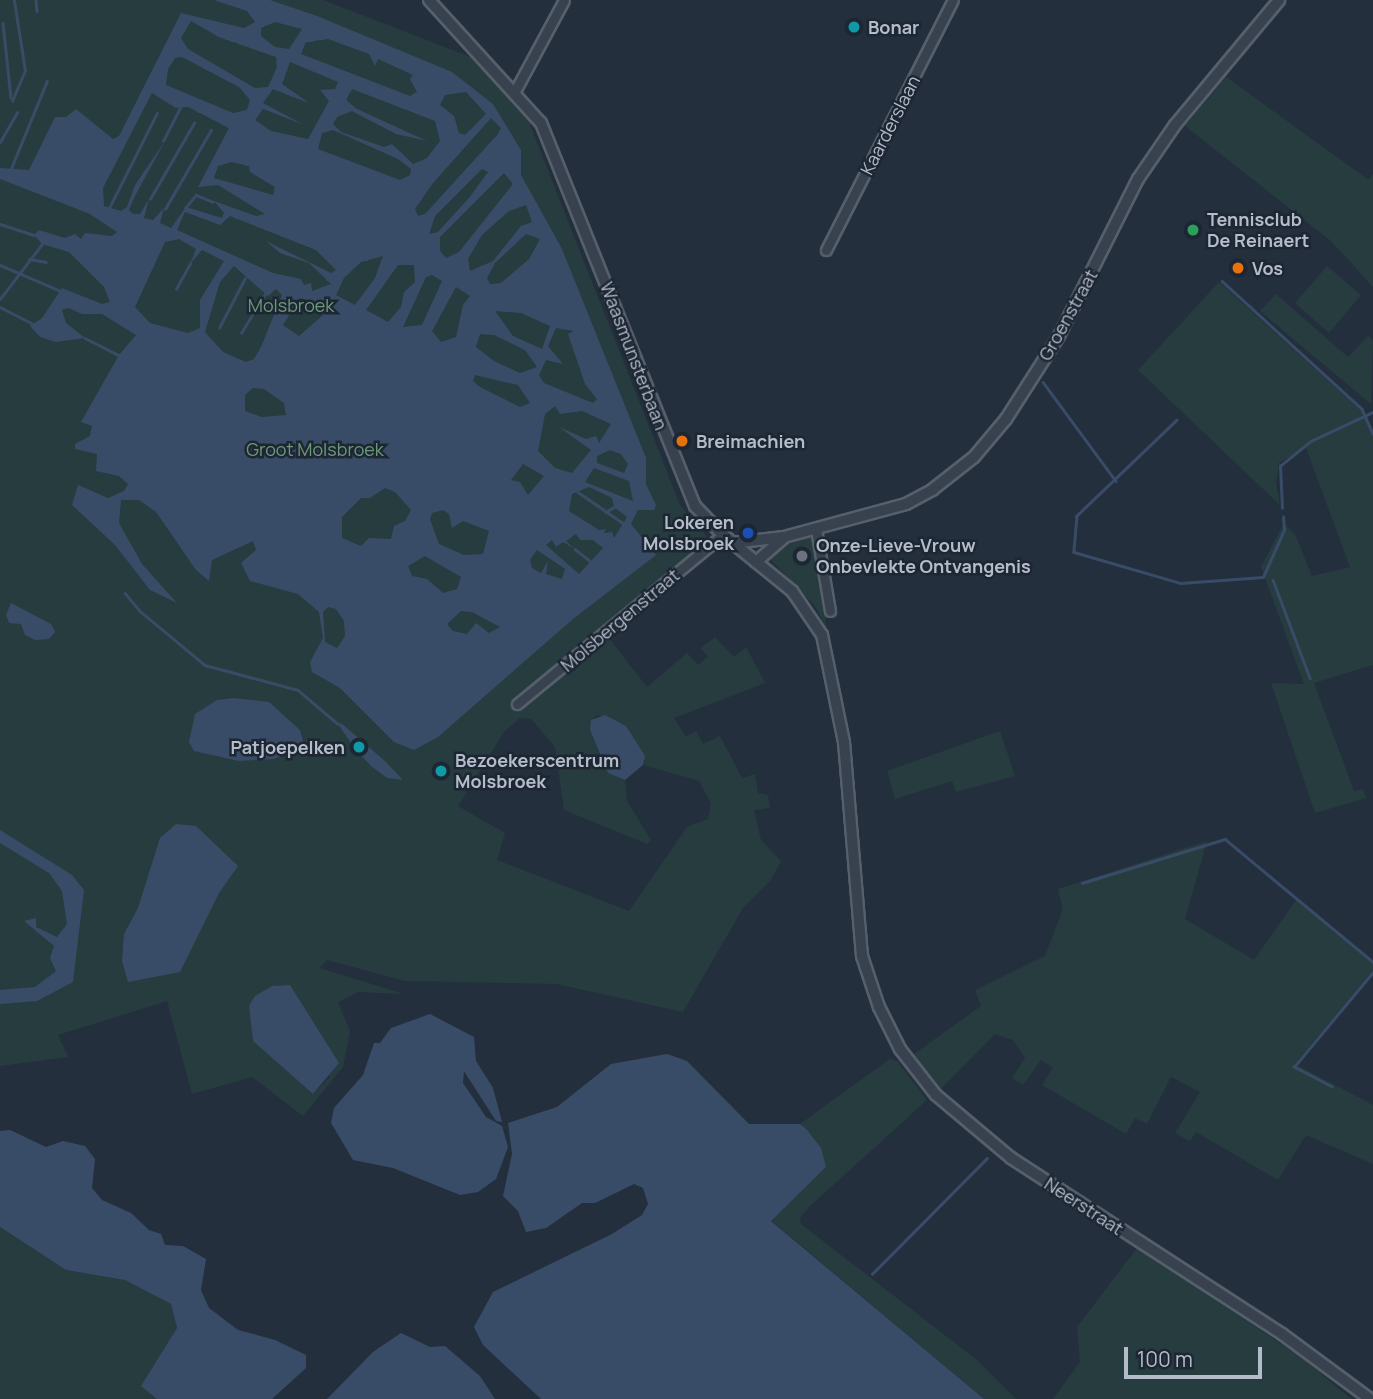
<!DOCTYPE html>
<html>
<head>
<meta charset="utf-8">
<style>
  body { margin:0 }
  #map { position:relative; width:1373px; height:1399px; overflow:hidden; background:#242f3e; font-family:Manrope,sans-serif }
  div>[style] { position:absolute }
  .green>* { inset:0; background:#263c3f }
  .water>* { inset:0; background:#394c67 }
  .stream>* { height:2.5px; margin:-1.25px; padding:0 1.25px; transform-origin:1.25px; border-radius:1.25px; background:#394c67 }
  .roads { filter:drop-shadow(2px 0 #565f6c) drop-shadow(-2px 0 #565f6c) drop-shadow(0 2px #565f6c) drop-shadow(0 -2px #565f6c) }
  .minor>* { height:9px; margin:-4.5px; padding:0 4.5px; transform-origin:4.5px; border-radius:4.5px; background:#38414e }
  .tertiary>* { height:10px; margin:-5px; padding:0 5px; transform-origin:5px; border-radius:5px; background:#38414e }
  .dots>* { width:19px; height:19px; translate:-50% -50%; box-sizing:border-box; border:4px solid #1d2633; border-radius:50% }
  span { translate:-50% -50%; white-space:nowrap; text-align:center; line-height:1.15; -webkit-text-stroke:5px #1d2633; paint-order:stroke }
  .poi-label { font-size:18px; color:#b4bcc9; font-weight:700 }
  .left { translate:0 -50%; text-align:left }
  .right { translate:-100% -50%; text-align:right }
  .street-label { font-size:18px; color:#b4bcc9 }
  .park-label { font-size:18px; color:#6b9a76 }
  .scale { position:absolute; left:1124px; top:1347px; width:138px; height:32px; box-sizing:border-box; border:4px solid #b4bcc9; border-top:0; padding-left:9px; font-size:21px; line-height:24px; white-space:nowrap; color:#b4bcc9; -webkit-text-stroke:5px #1d2633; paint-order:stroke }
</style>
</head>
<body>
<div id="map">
  <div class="green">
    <i style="clip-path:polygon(evenodd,0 0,323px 0,476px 59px,529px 122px,680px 505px,707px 537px,713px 552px,609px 638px,647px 687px,687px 653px,698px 665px,708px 657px,701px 648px,715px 637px,734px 657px,746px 647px,765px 683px,674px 718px,686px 737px,696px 731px,703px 744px,720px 736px,742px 778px,755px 774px,758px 793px,768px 795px,770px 808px,754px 810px,761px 840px,781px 861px,770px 881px,743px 908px,683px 1012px,557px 984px,405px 981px,327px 960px,320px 968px,404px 994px,358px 992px,338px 1002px,350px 1031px,343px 1067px,303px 1116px,252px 1077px,192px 1094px,167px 1001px,58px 1035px,68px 1057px,0 1066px,0 0,598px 715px,626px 726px,645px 761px,643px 765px,699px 781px,711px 803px,708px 819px,687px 827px,629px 911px,497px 860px,505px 833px,458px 806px,504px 732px,520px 718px,531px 719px,555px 747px,564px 810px,647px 844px,651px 840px,627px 801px,625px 780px,608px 773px,592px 735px,591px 720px,598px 715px,0 0,272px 986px,330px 1077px,313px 1094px,253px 1041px,249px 1006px,272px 986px)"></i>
    <i style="clip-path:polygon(1226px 77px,1369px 180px,1373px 174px,1373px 287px,1331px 241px,1185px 126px)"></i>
    <i style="clip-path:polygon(1327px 266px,1361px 295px,1329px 333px,1295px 303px)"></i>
    <i style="clip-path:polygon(1219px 282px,1366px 415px,1373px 432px,1373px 665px,1314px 683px,1354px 791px,1363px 789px,1366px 798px,1315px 813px,1271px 683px,1304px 684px,1261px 567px,1284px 523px,1296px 536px,1312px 576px,1350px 567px,1306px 448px,1279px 463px,1276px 484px,1280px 505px,1138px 370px)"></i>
    <i style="clip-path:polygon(1276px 294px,1348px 357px,1368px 336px,1373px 340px,1371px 404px,1260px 311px)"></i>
    <i style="clip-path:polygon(811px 537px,819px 565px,826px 628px,815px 606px,771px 560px,778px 547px)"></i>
    <i style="clip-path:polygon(1000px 731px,1015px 776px,956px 792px,952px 781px,895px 799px,887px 771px)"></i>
    <i style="clip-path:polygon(1207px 841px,1185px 919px,1254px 960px,1296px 900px,1373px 964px,1373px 970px,1295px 1064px,1373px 1105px,1373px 1164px,1306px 1135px,1278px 1180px,1196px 1132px,1190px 1141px,1175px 1133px,1200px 1092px,1171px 1077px,1147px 1124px,1135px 1118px,1126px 1134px,1042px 1085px,1053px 1068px,1041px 1060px,1023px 1085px,1012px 1078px,1025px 1058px,1013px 1040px,995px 1034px,941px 1089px,931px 1078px,914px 1054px,981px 1006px,975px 990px,1045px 956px,1063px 909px,1058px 889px)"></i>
    <i style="clip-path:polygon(890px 1059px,897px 1061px,927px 1100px,810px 1206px,800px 1218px,801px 1224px,977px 1360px,1016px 1399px,984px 1399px,771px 1220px,826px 1167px,800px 1124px)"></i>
    <i style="clip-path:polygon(0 1227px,66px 1270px,125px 1280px,171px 1304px,177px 1328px,142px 1385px,157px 1399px,0 1399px)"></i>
    <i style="clip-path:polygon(1137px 1248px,1305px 1360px,1351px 1399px,1053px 1399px,1080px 1362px,1077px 1327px)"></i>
  </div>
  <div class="water">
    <i style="clip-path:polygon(evenodd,214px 0,270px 0,317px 16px,452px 72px,493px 104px,521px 150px,521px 175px,562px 249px,646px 458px,646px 484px,656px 505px,654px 510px,638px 510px,631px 524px,656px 555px,573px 619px,438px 737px,414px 750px,394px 742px,340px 688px,312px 672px,310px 662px,323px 638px,319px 612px,298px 594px,250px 581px,241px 563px,256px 550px,253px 541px,212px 560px,209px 581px,196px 570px,156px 512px,139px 500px,121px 500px,119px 523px,142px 564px,177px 603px,150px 590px,115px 545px,72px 505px,78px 485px,108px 498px,124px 491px,128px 484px,119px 476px,96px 471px,97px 454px,75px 449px,75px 444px,90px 436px,92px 426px,81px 422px,119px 355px,136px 335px,102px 314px,82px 314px,69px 308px,62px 310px,66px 323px,85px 338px,56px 342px,40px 337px,30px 326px,42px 318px,62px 288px,102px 304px,110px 302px,104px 287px,69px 252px,42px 244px,34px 235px,39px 230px,65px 238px,75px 234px,81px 239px,85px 233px,112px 236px,117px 232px,90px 214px,0 179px,0 168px,29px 170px,55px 117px,66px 117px,76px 109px,113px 139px,119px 136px,181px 13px,244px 28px,255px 22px,247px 11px,214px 0,191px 21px,219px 37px,276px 57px,277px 67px,268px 87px,255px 88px,188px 49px,181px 38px,191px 21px,214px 0,275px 22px,302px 29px,289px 49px,275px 47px,261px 36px,261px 28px,275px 22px,214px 0,328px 39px,369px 54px,375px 66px,378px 59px,413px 75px,410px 79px,417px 92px,410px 96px,301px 54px,306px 42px,328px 39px,214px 0,182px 57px,239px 87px,250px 100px,247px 110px,233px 113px,166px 85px,168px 69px,175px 58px,182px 57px,214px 0,290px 62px,338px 82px,335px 89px,320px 90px,329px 101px,308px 139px,271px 131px,255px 120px,263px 109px,302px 124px,263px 103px,273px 89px,309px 103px,282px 84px,290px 62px,214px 0,352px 89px,435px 121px,440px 141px,427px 158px,413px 164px,392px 144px,384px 147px,341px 132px,333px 124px,337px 117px,352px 111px,396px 134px,427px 141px,357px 109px,346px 100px,352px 89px,214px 0,466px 92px,486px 114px,465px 135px,459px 133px,454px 116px,440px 105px,445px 95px,466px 92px,214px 0,152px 93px,176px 108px,188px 107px,229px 128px,198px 187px,218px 185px,265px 214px,256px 216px,214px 201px,224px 213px,222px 218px,186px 207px,171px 228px,160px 223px,164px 208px,153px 220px,144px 218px,149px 199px,140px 214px,133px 214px,129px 210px,135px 196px,165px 141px,135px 185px,127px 207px,121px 211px,104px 206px,103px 188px,152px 93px,214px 0,491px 118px,501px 128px,498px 134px,425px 214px,418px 216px,415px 209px,433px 183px,491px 118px,214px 0,333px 130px,398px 159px,411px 169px,410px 175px,400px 180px,318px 149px,322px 133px,333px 130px,214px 0,231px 162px,249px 166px,250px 172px,275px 187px,273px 195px,214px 178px,218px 166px,231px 162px,214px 0,482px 169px,488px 172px,469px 198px,438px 232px,429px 234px,435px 216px,482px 169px,214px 0,504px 173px,513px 184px,459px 252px,446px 258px,440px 251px,440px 237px,504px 173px,214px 0,526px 205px,532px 222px,521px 226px,493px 261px,470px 271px,468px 259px,482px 235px,509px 211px,526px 205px,214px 0,185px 212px,220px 225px,230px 216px,316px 250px,336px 270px,331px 273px,266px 241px,280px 253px,309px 263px,331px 284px,312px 291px,311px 283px,304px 285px,301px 279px,273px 273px,177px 230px,185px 212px,214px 0,526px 234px,540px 239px,529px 259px,501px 283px,490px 284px,487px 278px,495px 263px,526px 234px,214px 0,179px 239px,196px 249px,190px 264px,202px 250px,224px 261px,200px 300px,200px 328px,188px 333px,150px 323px,135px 307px,165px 242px,179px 239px,214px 0,383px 256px,375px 278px,355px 305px,336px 295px,344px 278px,361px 262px,383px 256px,214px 0,398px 265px,414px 265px,415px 282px,404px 292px,401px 307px,388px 322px,366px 310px,398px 265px,214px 0,234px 266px,268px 296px,276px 289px,282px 295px,261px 347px,254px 359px,246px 362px,223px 352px,205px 332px,220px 282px,234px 266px,214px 0,432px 275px,442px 281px,422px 325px,403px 327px,426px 277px,432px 275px,214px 0,456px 287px,470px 296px,463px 305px,456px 337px,441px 342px,432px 331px,456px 287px,214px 0,300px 298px,319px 304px,323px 315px,299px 336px,283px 325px,300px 298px,214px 0,495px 311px,521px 313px,550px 326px,542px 349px,513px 336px,495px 311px,214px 0,556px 328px,574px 331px,568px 334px,585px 384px,597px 399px,593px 403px,544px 383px,539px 375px,546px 360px,563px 364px,548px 346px,556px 328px,214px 0,480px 334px,494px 335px,525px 350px,537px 367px,520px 373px,494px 361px,476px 347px,480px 334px,214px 0,475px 375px,518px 385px,530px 403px,520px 407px,480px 387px,473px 381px,475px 375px,214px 0,253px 388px,264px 389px,284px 403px,286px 415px,262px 417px,245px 411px,245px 395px,253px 388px,214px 0,555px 406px,560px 414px,582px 411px,611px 424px,599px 443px,596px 436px,586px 439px,559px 427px,591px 450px,572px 473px,555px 468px,538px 451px,545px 414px,555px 406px,214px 0,610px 450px,621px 454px,628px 464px,624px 473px,597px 463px,597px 456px,610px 450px,214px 0,523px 464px,544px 476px,528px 495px,520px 482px,511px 480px,523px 464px,214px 0,594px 468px,629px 481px,633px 501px,585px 482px,594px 468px,214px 0,589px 487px,612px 498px,614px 507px,627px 517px,614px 538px,612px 532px,604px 533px,606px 529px,599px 530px,569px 511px,572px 494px,589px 487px,214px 0,385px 488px,395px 492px,411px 510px,405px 521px,394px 526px,391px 539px,369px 538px,361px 546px,342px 538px,342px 517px,361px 498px,370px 498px,385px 488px,214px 0,443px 510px,449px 514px,452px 528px,463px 521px,489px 531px,483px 554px,464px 555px,439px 544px,430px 519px,432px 513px,443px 510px,214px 0,576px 534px,580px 540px,593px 540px,603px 548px,579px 574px,546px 545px,552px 540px,556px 547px,563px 542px,575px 549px,566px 541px,576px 534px,214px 0,537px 550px,565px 569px,562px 579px,546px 574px,548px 561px,541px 573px,532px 568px,530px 560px,537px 550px,214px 0,425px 556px,461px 577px,457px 589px,443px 593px,427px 579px,412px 576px,408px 566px,425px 556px,214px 0,328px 607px,336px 609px,344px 621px,345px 636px,337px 648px,325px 642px,323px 612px,328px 607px,214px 0,461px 611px,472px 612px,500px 627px,489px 633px,476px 623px,467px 634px,453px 631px,447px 624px,461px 611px)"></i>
    <i style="clip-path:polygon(11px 603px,51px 624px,55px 632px,49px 639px,35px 640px,25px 635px,21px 624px,9px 623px,6px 615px)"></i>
    <i style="clip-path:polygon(234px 698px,269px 702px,300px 730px,304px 745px,274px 759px,239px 761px,194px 751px,189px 742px,195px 714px,217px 700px)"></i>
    <i style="clip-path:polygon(605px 715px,626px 726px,645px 756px,643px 765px,625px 780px,608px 773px,590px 730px,591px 720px)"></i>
    <i style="clip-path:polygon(341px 723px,386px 762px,403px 780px,387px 778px,371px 766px,355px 749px,338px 724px)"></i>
    <i style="clip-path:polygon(176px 824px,196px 826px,238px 866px,219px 893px,180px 972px,128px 982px,122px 961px,124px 934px,138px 908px,160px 838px)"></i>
    <i style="clip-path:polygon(0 830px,72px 875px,84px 890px,73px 982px,37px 1001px,0 1004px,0 990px,35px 987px,56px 971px,50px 958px,54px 946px,24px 921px,36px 918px,36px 927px,57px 937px,67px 924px,62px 891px,49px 873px,0 843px)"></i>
    <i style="clip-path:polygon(290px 985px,339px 1063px,313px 1094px,253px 1041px,249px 1006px,255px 996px,272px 986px)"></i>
    <i style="clip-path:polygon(430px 1014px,474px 1037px,476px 1061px,493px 1088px,502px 1122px,496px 1121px,464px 1071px,463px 1083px,486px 1117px,502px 1126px,508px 1147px,496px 1179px,478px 1192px,460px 1195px,393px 1168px,353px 1160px,331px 1123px,334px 1108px,363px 1075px,374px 1043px,380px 1043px,391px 1028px)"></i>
    <i style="clip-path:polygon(667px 1054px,687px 1061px,749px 1124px,800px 1124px,807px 1130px,821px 1148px,826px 1167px,771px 1221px,984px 1399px,541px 1399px,483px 1345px,474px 1327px,493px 1292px,612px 1234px,642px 1215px,648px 1204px,643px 1188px,634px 1184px,595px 1203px,582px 1203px,546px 1228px,526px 1232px,518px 1211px,503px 1196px,512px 1154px,508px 1123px,557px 1107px,611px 1064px)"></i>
    <i style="clip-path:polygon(10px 1130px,46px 1147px,63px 1141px,85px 1146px,95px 1159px,92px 1188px,102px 1200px,131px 1213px,149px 1230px,161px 1234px,165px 1245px,183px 1246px,206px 1259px,201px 1290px,209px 1308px,238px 1330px,275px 1340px,306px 1355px,306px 1368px,272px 1399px,157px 1399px,141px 1386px,177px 1328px,171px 1304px,125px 1280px,66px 1270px,0 1227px,0 1131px)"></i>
    <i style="clip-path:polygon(401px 1333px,430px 1347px,445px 1346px,480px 1376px,495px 1399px,327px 1399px,373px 1352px)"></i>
  </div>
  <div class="stream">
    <i style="left:36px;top:0;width:11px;rotate:85deg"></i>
    <i style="left:3px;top:23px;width:75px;rotate:83.9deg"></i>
    <i style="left:12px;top:101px;width:33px;rotate:-67deg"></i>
    <i style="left:25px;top:71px;width:71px;rotate:-98.9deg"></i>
    <i style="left:163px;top:141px;width:37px;rotate:-63deg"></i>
    <i style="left:0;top:142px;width:34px;rotate:-60deg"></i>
    <i style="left:10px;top:171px;width:97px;rotate:-67.7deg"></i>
    <i style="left:150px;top:199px;width:88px;rotate:-59.9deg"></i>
    <i style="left:109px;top:208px;width:106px;rotate:-63.2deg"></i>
    <i style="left:185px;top:208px;width:17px;rotate:-50deg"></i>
    <i style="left:196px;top:195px;width:18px;rotate:22deg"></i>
    <i style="left:165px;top:209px;width:91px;rotate:-59.8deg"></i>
    <i style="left:0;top:224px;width:36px;rotate:18deg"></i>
    <i style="left:297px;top:233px;width:8px;rotate:-45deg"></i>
    <i style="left:29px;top:259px;width:17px;rotate:10deg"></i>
    <i style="left:0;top:265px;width:66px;rotate:23.1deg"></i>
    <i style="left:1222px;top:281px;width:190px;rotate:42.4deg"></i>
    <i style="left:1362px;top:409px;width:27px;rotate:66deg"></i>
    <i style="left:176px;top:289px;width:29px;rotate:-61deg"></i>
    <i style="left:0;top:299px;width:69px;rotate:-52.6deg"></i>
    <i style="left:0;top:307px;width:37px;rotate:27deg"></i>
    <i style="left:219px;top:328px;width:56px;rotate:-62.5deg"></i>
    <i style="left:241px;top:333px;width:46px;rotate:-58.4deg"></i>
    <i style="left:85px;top:338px;width:38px;rotate:27deg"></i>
    <i style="left:1043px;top:382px;width:123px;rotate:53.6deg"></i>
    <i style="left:1177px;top:420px;width:139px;rotate:136.2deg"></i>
    <i style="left:1077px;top:516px;width:36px;rotate:95deg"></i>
    <i style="left:1074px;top:552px;width:111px;rotate:16.2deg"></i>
    <i style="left:1181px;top:583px;width:82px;rotate:-4.2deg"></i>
    <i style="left:1263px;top:577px;width:51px;rotate:-65.9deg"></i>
    <i style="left:1284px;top:530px;width:13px;rotate:-94deg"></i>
    <i style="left:578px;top:492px;width:55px;rotate:34.6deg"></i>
    <i style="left:1282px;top:508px;width:42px;rotate:-92.7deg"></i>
    <i style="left:1280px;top:466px;width:40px;rotate:-39deg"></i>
    <i style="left:1311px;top:441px;width:68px;rotate:-25.1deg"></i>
    <i style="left:605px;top:512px;width:10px;rotate:-29deg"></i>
    <i style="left:575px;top:549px;width:18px;rotate:38deg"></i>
    <i style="left:1273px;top:580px;width:105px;rotate:69.3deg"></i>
    <i style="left:125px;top:593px;width:23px;rotate:50deg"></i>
    <i style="left:140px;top:611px;width:85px;rotate:39.7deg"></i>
    <i style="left:205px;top:665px;width:96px;rotate:15deg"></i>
    <i style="left:298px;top:690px;width:52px;rotate:40.4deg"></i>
    <i style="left:1082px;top:883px;width:150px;rotate:-17.1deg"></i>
    <i style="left:1225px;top:839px;width:192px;rotate:39.7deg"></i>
    <i style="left:1332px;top:1087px;width:43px;rotate:-152.2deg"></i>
    <i style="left:1294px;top:1067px;width:124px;rotate:-50.3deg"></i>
    <i style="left:872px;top:1274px;width:163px;rotate:-45.2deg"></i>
  </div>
  <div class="roads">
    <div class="minor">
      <i style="left:515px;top:91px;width:103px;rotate:-61.7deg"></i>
      <i style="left:826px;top:250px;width:280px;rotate:-63.1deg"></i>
      <i style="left:816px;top:529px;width:83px;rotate:80.3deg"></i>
      <i style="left:517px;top:704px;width:266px;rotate:-39.4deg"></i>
    </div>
    <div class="tertiary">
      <i style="left:429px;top:0;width:166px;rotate:47.7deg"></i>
      <i style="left:541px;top:123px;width:413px;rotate:68.1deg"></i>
      <i style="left:695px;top:506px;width:40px;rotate:46deg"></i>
      <i style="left:723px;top:535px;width:89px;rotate:39.1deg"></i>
      <i style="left:792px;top:591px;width:53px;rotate:55.7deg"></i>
      <i style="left:822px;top:635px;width:109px;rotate:78.4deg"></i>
      <i style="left:844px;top:742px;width:215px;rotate:85.2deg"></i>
      <i style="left:862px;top:956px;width:54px;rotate:71.6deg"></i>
      <i style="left:879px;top:1007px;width:47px;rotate:63.4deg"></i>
      <i style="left:900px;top:1049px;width:58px;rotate:52deg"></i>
      <i style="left:936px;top:1095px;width:98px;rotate:40deg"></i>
      <i style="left:1011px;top:1158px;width:323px;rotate:33deg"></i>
      <i style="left:1282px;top:1334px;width:109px;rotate:36.5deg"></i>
      <i style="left:732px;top:543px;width:52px;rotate:-6.6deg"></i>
      <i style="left:784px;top:537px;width:126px;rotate:-15.1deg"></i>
      <i style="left:906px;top:504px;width:30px;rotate:-28deg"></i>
      <i style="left:932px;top:490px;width:53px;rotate:-38.2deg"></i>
      <i style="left:974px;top:457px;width:50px;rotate:-49.9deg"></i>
      <i style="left:1006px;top:419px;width:98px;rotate:-57.4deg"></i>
      <i style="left:1059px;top:336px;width:176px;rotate:-63.3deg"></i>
      <i style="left:1138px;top:179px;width:65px;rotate:-55.6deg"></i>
      <i style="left:1175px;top:125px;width:163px;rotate:-50.2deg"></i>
      <i style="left:756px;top:562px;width:35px;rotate:-41deg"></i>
    </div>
  </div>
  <div class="dots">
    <i style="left:854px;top:27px;background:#0f9aa8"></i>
    <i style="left:1193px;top:230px;background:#2e9e5b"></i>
    <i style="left:1238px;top:268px;background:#e8710a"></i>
    <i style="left:682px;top:441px;background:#e8710a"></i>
    <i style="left:748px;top:533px;background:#1a4fb4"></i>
    <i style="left:802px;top:556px;background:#6b7280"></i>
    <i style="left:359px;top:747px;background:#0f9aa8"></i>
    <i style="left:441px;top:771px;background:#0f9aa8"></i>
  </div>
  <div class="poi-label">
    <span class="left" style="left:868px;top:27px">Bonar</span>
    <span class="left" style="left:1207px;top:230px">Tennisclub<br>De Reinaert</span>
    <span class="left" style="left:1252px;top:268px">Vos</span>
    <span class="left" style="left:696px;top:441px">Breimachien</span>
    <span class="right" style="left:734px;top:533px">Lokeren<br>Molsbroek</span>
    <span class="left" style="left:816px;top:556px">Onze-Lieve-Vrouw<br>Onbevlekte Ontvangenis</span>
    <span class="right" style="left:345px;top:747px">Patjoepelken</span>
    <span class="left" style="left:455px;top:771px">Bezoekerscentrum<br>Molsbroek</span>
  </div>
  <div class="street-label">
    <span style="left:890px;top:125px;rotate:-63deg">Kaarderslaan</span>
    <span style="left:1068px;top:315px;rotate:-61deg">Groenstraat</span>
    <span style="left:634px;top:356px;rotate:69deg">Waasmunsterbaan</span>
    <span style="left:620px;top:620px;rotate:-40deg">Molsbergenstraat</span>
    <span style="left:1084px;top:1206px;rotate:33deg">Neerstraat</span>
  </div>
  <div class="park-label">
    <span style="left:291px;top:305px">Molsbroek</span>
    <span style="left:315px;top:449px">Groot Molsbroek</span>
  </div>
  <div class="scale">100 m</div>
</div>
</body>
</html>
